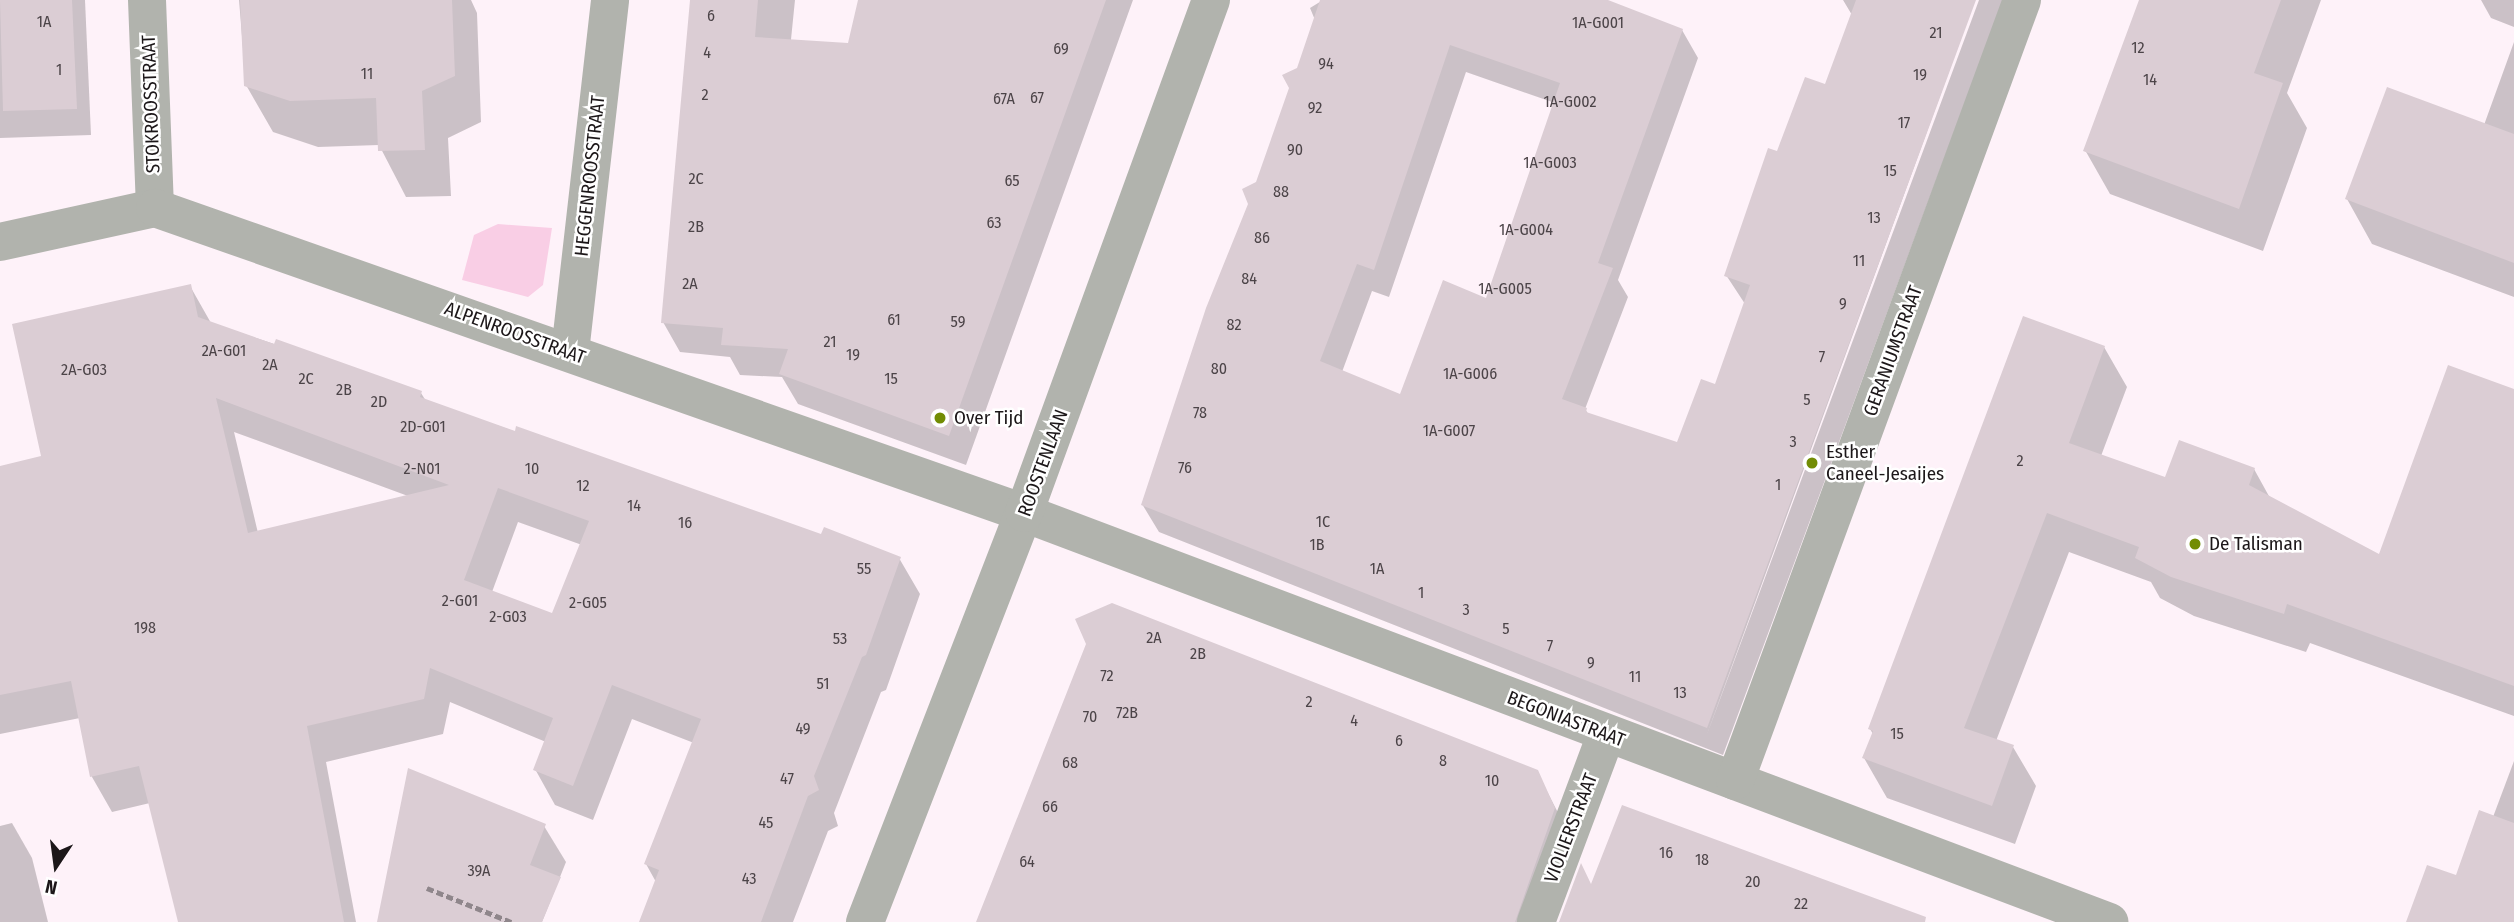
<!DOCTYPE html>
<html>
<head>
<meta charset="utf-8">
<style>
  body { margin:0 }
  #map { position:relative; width:2514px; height:922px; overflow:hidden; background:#fef2f9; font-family:"Fira Sans Condensed",sans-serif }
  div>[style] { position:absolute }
  .green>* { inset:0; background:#f9cee5 }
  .shadow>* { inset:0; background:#0003 }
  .building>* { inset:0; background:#dbcdd4 }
  .path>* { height:4.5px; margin-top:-2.25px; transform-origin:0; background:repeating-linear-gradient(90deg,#8f868b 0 7px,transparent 0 10.5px) }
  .minor>* { height:38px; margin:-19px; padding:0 19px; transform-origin:19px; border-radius:19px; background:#b1b3ad }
  .dots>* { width:19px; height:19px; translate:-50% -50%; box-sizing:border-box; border:4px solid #fff; border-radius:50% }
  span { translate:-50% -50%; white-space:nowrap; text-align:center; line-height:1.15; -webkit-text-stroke:5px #fff; paint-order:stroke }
  .number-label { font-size:16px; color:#4c4448 }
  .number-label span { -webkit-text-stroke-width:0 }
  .street-label { font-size:19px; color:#1c1719 }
  .poi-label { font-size:19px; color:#1c1719 }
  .left { translate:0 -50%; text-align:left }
  .north { position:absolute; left:21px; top:831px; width:70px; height:70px; -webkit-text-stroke:5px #fff; paint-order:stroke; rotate:193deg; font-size:19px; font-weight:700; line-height:28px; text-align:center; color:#1c1719 }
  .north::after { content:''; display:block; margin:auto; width:24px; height:32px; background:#1c1719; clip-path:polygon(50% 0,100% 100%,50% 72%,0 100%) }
</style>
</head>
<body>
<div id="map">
  <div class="green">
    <i style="clip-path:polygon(498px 224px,552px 228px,543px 285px,528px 297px,462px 280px,474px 235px)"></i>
  </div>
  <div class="shadow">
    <i style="clip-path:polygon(0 0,85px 0,91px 135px,0 138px)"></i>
    <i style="clip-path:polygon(239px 0,471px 0,477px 13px,481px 122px,448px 138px,451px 196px,406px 197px,379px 145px,318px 147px,273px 132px,246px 85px)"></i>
    <i style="clip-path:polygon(691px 0,795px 0,768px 267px,797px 272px,860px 0,1133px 0,966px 465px,798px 404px,782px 377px,740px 375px,730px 357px,680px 352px,663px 322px)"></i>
    <i style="clip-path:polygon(evenodd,1323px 0,1603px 0,1682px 30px,1698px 58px,1618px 280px,1628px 297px,1585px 409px,1589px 415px,1678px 444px,1716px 386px,1745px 304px,1726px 275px,1778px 153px,1826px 86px,1852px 15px,1843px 0,1975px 0,1706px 737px,1979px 0,2003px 0,1723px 755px,1159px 532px,1142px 504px,1315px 20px,1310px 8px,1323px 0,1466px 72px,1555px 103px,1488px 300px,1401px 396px,1342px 372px,1372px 291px,1389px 297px,1466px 72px)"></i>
    <i style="clip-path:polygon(2141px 0,2321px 0,2287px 93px,2307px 128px,2263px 251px,2110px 194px,2085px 150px)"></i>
    <i style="clip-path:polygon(2481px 0,2514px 0,2514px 27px,2491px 18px)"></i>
    <i style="clip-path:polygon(2514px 42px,2514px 297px,2372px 244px,2347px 199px,2484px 125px)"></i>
    <i style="clip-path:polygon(evenodd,190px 286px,211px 323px,421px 393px,426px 401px,822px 537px,899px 558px,920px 594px,886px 690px,881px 692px,834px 813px,838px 826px,828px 831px,793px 922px,641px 922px,656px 882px,646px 864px,694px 743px,632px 719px,593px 820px,555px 805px,535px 769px,546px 742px,450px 702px,443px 734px,326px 762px,356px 922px,179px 922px,150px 803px,112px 812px,92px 777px,80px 718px,0 734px,0 468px,43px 458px,190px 286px,234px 432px,408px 496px,258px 533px,234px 432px,190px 286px,518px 522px,582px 545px,553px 615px,492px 592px,518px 522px)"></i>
    <i style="clip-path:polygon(2104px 347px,2127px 387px,2101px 456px,2166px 479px,2254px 469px,2270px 498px,2380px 556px,2514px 391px,2514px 716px,2310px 643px,2306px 652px,2194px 616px,2160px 598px,2151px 582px,2069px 552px,1996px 741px,2013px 747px,2036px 786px,2015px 844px,1887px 798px,1864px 758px,1873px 734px,1870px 729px)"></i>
    <i style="clip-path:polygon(2514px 761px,2514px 922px,2408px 922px,2457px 877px,2493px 817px)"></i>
    <i style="clip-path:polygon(1537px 772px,1570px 836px,1538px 922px,978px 922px)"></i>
    <i style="clip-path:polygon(12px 823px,32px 858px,48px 922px,0 922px,0 826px)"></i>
    <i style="clip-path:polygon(544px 826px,566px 862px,542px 922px,378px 922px)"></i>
  </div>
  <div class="building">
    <i style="clip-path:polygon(0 0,72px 0,77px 109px,3px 111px)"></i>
    <i style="clip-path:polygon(240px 0,452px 0,455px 76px,422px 91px,425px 150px,378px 151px,376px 98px,290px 101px,244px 86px)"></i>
    <i style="clip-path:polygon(690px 0,758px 0,755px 37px,848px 43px,858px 0,1106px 0,949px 436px,779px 374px,788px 349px,721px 345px,723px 328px,661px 323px)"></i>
    <i style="clip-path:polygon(evenodd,1320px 0,1608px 0,1683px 29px,1598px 263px,1613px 268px,1562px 399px,1587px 408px,1586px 412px,1677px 442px,1701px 379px,1715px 384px,1750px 285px,1724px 276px,1768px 148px,1777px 151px,1805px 77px,1825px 84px,1856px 0,1976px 0,1707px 728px,1141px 505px,1206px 308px,1248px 204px,1242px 189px,1256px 182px,1289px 88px,1282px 75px,1297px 68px,1320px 0,1450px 45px,1560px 83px,1486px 298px,1443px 280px,1400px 394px,1320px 361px,1357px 264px,1374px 270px,1450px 45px)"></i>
    <i style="clip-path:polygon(2139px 0,2281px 0,2254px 73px,2283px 83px,2239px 209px,2083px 151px)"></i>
    <i style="clip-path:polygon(2387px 87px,2514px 134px,2514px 263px,2345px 199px)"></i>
    <i style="clip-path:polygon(evenodd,191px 284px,198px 317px,274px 344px,276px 339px,422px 391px,420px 397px,515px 431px,516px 426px,821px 534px,824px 527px,901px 557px,866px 655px,862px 657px,814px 776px,819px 790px,808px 796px,761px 922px,639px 922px,659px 870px,644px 864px,701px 719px,612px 685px,573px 786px,533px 770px,553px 718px,430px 668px,424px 699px,307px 726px,344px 922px,178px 922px,139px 766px,90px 777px,71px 681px,0 695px,0 466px,41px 456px,12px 324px,191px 284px,216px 398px,449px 485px,248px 533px,216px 398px,191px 284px,498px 488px,589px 521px,552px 613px,464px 580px,498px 488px)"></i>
    <i style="clip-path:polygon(2023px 316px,2105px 346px,2069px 443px,2165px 477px,2179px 440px,2255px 468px,2249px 485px,2379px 554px,2448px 365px,2514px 389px,2514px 686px,2287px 604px,2284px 614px,2171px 577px,2135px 558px,2139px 547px,2047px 513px,1964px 728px,2014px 745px,1992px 806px,1862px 758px,1873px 731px,1868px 729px)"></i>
    <i style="clip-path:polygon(1112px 603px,1538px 770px,1555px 808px,1515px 922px,976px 922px,1086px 644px,1075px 619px)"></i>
    <i style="clip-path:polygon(408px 768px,546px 824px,530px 865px,561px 877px,542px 922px,377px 922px)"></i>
    <i style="clip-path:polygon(1622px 805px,1926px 917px,1925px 922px,1559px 922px,1581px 863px,1591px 884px)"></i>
    <i style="clip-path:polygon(2479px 810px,2514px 823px,2514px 922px,2406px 922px,2427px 865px,2456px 875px)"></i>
  </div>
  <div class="path">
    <i style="left:427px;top:888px;width:91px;rotate:22deg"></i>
  </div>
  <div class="minor">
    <i style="left:147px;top:0;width:208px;rotate:87.8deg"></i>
    <i style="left:0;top:242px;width:159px;rotate:-12.4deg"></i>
    <i style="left:155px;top:208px;width:921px;rotate:19.34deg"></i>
    <i style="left:1024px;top:513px;width:1160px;rotate:20.65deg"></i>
    <i style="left:570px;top:352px;width:354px;rotate:-83.5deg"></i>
    <i style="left:1735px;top:781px;width:832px;rotate:-69.82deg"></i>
    <i style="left:865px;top:922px;width:439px;rotate:-68.8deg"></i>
    <i style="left:1024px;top:513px;width:546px;rotate:-69.97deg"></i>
    <i style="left:1536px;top:922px;width:200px;rotate:-69.5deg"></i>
  </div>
  <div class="dots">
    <i style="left:940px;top:418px;background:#728c04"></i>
    <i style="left:1812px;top:463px;background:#728c04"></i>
    <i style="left:2195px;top:544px;background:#728c04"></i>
  </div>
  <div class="number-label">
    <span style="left:711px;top:16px">6</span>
    <span style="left:44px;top:22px">1A</span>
    <span style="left:1598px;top:23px">1A-G001</span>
    <span style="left:1936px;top:33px">21</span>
    <span style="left:2138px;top:48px">12</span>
    <span style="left:1061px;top:49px">69</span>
    <span style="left:707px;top:53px">4</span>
    <span style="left:1326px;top:64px">94</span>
    <span style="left:59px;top:70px">1</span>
    <span style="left:367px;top:74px">11</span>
    <span style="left:1920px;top:75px">19</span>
    <span style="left:2150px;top:80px">14</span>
    <span style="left:705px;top:95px">2</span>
    <span style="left:1037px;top:98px">67</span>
    <span style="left:1004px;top:99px">67A</span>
    <span style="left:1570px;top:102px">1A-G002</span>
    <span style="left:1315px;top:108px">92</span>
    <span style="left:1904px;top:123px">17</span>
    <span style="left:1295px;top:150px">90</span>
    <span style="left:1550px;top:163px">1A-G003</span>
    <span style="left:1890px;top:171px">15</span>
    <span style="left:696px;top:179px">2C</span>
    <span style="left:1012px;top:181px">65</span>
    <span style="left:1281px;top:192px">88</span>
    <span style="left:1874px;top:218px">13</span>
    <span style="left:994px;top:223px">63</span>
    <span style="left:696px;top:227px">2B</span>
    <span style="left:1526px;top:230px">1A-G004</span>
    <span style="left:1262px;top:238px">86</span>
    <span style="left:1859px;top:261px">11</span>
    <span style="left:1249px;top:279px">84</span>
    <span style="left:690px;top:284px">2A</span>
    <span style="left:1505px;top:289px">1A-G005</span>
    <span style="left:1843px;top:304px">9</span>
    <span style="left:894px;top:320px">61</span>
    <span style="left:958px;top:322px">59</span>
    <span style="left:1234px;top:325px">82</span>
    <span style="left:830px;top:342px">21</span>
    <span style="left:224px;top:351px">2A-G01</span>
    <span style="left:853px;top:355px">19</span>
    <span style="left:1822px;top:357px">7</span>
    <span style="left:270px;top:365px">2A</span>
    <span style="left:1219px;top:369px">80</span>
    <span style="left:84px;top:370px">2A-G03</span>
    <span style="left:1470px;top:374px">1A-G006</span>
    <span style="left:306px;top:379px">2C</span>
    <span style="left:891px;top:379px">15</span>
    <span style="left:344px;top:390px">2B</span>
    <span style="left:1807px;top:400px">5</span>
    <span style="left:379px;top:402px">2D</span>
    <span style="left:1200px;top:413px">78</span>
    <span style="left:423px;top:427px">2D-G01</span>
    <span style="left:1449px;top:431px">1A-G007</span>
    <span style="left:1793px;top:442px">3</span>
    <span style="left:2020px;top:461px">2</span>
    <span style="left:1185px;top:468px">76</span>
    <span style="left:422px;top:469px">2-N01</span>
    <span style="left:532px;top:469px">10</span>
    <span style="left:1778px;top:485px">1</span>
    <span style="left:583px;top:486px">12</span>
    <span style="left:634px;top:506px">14</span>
    <span style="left:1323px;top:522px">1C</span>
    <span style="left:685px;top:523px">16</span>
    <span style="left:1317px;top:545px">1B</span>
    <span style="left:864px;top:569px">55</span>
    <span style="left:1377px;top:569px">1A</span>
    <span style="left:1421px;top:593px">1</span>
    <span style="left:460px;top:601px">2-G01</span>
    <span style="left:588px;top:603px">2-G05</span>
    <span style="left:1466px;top:610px">3</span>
    <span style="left:508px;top:617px">2-G03</span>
    <span style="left:145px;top:628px">198</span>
    <span style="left:1506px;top:629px">5</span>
    <span style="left:1154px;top:638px">2A</span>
    <span style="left:840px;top:639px">53</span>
    <span style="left:1550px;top:646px">7</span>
    <span style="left:1198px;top:654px">2B</span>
    <span style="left:1591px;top:663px">9</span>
    <span style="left:1107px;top:676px">72</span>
    <span style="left:1635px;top:677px">11</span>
    <span style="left:823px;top:684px">51</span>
    <span style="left:1680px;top:693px">13</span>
    <span style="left:1309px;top:702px">2</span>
    <span style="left:1127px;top:713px">72B</span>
    <span style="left:1090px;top:717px">70</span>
    <span style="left:1354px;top:721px">4</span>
    <span style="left:803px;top:729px">49</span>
    <span style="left:1897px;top:734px">15</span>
    <span style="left:1399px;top:741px">6</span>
    <span style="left:1443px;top:761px">8</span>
    <span style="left:1070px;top:763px">68</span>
    <span style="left:787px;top:779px">47</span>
    <span style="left:1492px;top:781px">10</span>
    <span style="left:1050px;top:807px">66</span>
    <span style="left:766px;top:823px">45</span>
    <span style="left:1666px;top:853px">16</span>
    <span style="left:1702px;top:860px">18</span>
    <span style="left:1027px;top:862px">64</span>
    <span style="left:479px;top:871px">39A</span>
    <span style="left:749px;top:879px">43</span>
    <span style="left:1753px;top:882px">20</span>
    <span style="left:1801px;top:904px">22</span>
  </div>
  <div class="street-label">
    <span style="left:151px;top:104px;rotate:-92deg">STOKROOSSTRAAT</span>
    <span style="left:590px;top:176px;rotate:-84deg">HEGGENROOSSTRAAT</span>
    <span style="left:515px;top:333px;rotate:20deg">ALPENROOSSTRAAT</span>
    <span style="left:1893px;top:351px;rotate:-70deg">GERANIUMSTRAAT</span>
    <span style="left:1043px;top:463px;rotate:-70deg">ROOSTENLAAN</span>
    <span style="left:1566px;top:719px;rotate:21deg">BEGONIASTRAAT</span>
    <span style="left:1571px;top:828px;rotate:-69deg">VIOLIERSTRAAT</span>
  </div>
  <div class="poi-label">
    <span class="left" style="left:954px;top:418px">Over Tijd</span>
    <span class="left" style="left:1826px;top:463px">Esther<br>Caneel-Jesaijes</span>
    <span class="left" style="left:2209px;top:544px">De Talisman</span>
  </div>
  <div class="north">N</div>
</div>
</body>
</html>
